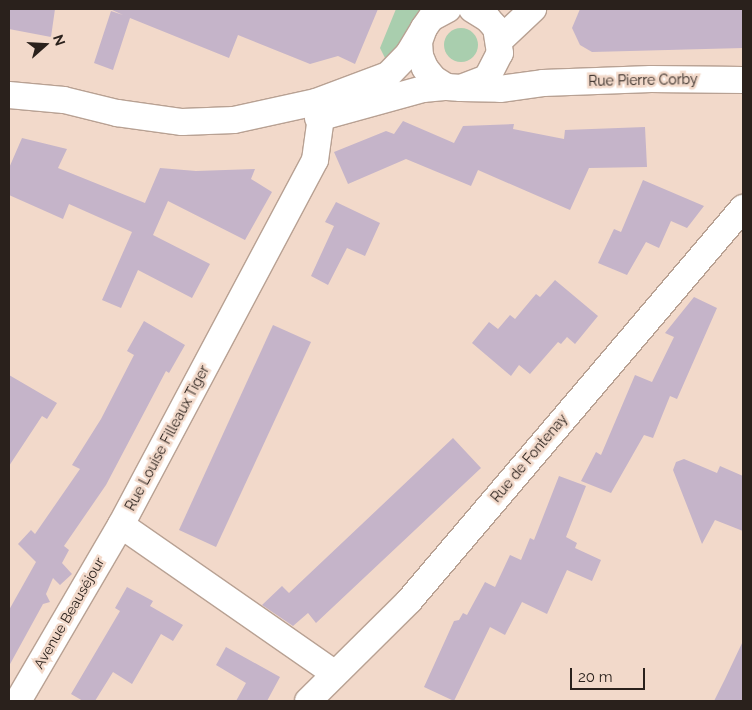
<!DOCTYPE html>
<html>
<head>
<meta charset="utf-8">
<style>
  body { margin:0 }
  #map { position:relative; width:752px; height:710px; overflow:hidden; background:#f2d9ca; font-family:Raleway,sans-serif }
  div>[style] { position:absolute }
  .green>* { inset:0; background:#a9ceae }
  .round { border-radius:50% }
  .building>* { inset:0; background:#c5b4c9 }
  .roads { filter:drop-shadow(1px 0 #b8a193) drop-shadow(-1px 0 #b8a193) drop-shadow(0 1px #b8a193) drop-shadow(0 -1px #b8a193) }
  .minor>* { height:26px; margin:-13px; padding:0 13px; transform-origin:13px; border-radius:13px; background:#fff }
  span { translate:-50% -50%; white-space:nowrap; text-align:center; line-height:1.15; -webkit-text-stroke:5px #f2d9ca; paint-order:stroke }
  .street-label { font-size:14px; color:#2a211c }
  .frame { position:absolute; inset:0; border:10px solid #2a211c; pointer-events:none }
  .north { position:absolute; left:20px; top:20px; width:50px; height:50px; -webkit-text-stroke:4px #f2d9ca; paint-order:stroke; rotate:71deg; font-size:14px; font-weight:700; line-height:20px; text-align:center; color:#2a211c }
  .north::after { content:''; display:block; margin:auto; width:18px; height:22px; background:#2a211c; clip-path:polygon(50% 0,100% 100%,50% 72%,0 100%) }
  .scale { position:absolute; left:570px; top:668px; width:75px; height:22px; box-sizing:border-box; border:2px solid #2a211c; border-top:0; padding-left:6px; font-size:15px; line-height:18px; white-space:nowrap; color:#2a211c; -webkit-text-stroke:4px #f2d9ca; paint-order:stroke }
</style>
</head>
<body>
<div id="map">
  <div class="green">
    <i style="clip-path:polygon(396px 9px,420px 9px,399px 46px,386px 60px,380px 48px)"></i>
    <i class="round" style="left:444px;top:28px;width:34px;height:34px"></i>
  </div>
  <div class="building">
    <i style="clip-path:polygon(9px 9px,55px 9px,51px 37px,9px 29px)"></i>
    <i style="clip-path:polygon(110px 9px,378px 9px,355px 64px,338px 56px,310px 64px,238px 35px,229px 58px,130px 18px,113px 70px,94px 63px,111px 11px,123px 15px)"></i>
    <i style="clip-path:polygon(580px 9px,743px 9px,743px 48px,592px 52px,580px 45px,572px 28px)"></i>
    <i style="clip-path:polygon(403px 121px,454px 143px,463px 126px,514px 124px,513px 129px,564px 139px,565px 130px,645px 127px,647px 167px,589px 168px,570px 210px,478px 170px,471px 186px,406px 159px,348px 184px,334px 152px,386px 131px,394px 134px)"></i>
    <i style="clip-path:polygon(22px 138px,67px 149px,58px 168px,145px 203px,160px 168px,196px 171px,255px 169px,251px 179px,272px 192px,245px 240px,168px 201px,153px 235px,210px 264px,192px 298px,138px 270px,121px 308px,102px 300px,132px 232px,69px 204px,63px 219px,9px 195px,9px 168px)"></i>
    <i style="clip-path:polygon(643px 180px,704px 206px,687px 228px,671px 221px,659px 248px,646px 242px,627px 275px,598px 263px,614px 229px,621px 232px)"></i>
    <i style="clip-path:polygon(336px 202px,380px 223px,365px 256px,347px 248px,328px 285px,311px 276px,334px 226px,325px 222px)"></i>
    <i style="clip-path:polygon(555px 280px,598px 316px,575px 344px,567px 337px,561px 344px,558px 342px,530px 374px,519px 365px,511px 376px,472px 343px,489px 322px,498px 329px,510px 315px,515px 319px,536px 294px,540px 297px)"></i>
    <i style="clip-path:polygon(694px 297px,717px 308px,677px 399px,670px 396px,653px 438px,644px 435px,611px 493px,581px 481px,596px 452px,601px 455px,635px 375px,652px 382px,674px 337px,665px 333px)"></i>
    <i style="clip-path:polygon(144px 321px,185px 345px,169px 373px,166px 371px,106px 485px,64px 546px,69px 550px,62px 563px,72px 574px,60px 585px,53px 578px,46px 594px,50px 602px,43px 604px,9px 666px,9px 610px,36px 562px,18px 544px,31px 530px,35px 534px,80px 469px,72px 465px,101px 419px,134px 355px,127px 351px)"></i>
    <i style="clip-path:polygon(273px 325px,311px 342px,216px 547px,179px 530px)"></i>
    <i style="clip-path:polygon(9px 375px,57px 403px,47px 419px,42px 416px,9px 466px)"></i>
    <i style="clip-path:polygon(453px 438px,481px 468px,316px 623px,308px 613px,293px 626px,262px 605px,282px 586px,289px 593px)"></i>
    <i style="clip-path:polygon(684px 459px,717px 473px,720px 466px,743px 476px,743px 531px,715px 520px,702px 544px,673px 470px,676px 462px)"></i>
    <i style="clip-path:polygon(559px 476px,586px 486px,566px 537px,577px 543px,575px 548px,601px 560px,592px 581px,567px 570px,547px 614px,522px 602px,505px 635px,490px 627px,454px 701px,424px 687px,454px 621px,459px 620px,463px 613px,467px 615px,485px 582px,495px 587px,510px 555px,521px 560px,530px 538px,534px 540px)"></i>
    <i style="clip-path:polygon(127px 587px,153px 601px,150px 606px,183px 625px,173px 641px,161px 634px,132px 684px,113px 672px,95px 701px,83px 701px,71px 694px,120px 611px,115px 608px)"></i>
    <i style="clip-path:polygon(743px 641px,743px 701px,714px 701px,725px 679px)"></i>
    <i style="clip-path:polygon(226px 647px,280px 677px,267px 701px,236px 701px,246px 683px,216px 665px)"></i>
  </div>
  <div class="roads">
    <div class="minor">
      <i style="left:448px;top:9px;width:19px;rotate:152deg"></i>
      <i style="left:431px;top:18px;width:12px;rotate:125deg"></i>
      <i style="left:424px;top:28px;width:15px;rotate:110deg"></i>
      <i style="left:419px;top:42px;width:14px;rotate:86deg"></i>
      <i style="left:420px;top:56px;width:13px;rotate:67deg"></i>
      <i style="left:425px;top:68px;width:14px;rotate:51deg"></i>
      <i style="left:434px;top:79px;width:15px;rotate:32deg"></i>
      <i style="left:447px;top:87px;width:14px;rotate:4deg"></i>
      <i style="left:461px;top:88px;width:28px;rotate:-21deg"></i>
      <i style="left:487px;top:78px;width:28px;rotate:-63deg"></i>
      <i style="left:500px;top:53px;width:25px;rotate:-99deg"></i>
      <i style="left:496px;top:28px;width:12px;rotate:-132deg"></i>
      <i style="left:488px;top:19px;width:19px;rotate:-148deg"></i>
      <i style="left:499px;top:41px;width:47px;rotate:-43.3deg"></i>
      <i style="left:461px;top:88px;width:39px;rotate:1deg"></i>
      <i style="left:500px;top:89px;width:43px;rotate:-7.9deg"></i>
      <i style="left:543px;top:83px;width:108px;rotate:-2.1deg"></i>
      <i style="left:651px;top:79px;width:92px;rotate:0.6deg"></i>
      <i style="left:9px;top:95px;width:55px;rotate:5.2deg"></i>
      <i style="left:64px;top:100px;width:55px;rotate:13.8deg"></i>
      <i style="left:117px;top:113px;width:66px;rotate:7.9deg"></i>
      <i style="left:182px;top:122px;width:52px;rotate:-2.2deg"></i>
      <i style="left:234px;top:120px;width:84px;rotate:-12.4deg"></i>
      <i style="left:316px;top:102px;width:77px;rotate:-20.6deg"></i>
      <i style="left:388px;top:75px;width:30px;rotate:-46deg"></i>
      <i style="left:409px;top:53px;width:29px;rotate:-59deg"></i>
      <i style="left:321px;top:117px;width:43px;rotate:97.9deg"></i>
      <i style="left:315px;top:160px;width:413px;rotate:118deg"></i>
      <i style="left:121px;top:525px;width:259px;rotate:34.8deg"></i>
      <i style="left:318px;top:118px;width:109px;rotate:-15.4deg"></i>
      <i style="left:423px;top:89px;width:24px;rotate:-5deg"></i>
      <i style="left:18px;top:701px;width:204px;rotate:-59.7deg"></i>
      <i style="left:308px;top:701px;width:142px;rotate:-44.7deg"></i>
      <i style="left:409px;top:601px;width:516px;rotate:-49.64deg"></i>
    </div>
  </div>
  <div class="street-label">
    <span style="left:643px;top:80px;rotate:-1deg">Rue Pierre Corby</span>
    <span style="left:167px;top:438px;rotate:-62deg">Rue Louise Filleaux Tiger</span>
    <span style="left:529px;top:458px;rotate:-50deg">Rue de Fontenay</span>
    <span style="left:69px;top:613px;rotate:-60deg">Avenue Beauséjour</span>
  </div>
  <div class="frame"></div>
  <div class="north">N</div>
  <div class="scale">20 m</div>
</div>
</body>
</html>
